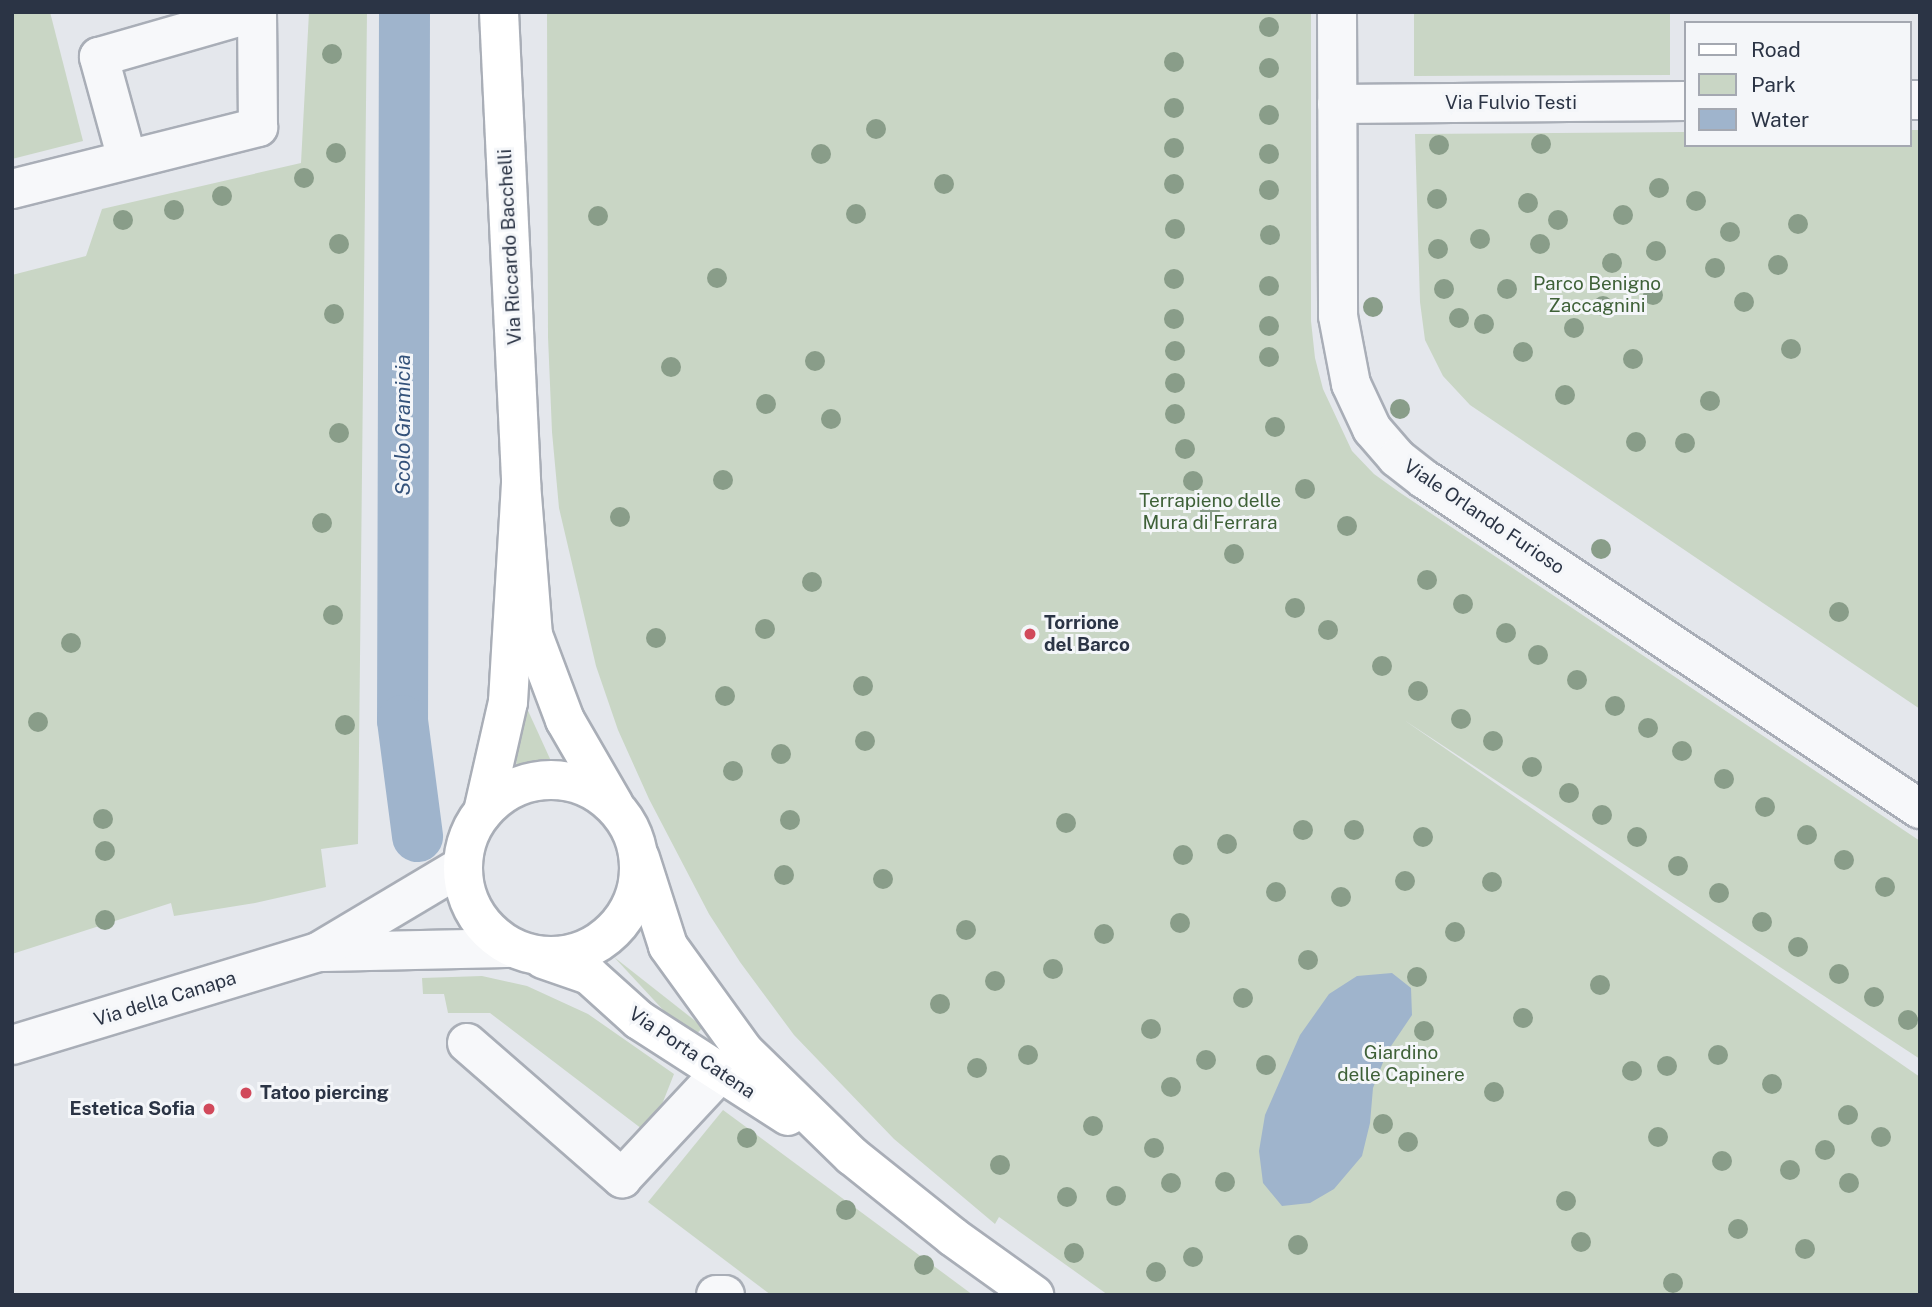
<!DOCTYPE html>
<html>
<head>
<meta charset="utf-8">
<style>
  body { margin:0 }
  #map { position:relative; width:1932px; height:1307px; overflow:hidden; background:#e4e7ec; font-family:"Public Sans",sans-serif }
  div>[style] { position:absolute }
  .green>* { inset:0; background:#c9d6c5 }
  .water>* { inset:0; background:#9fb4cc }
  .canal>* { height:51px; margin:-25.5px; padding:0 25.5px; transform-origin:25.5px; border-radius:25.5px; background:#9fb4cc }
  .roads { filter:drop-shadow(2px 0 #a9aeb7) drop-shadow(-2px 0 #a9aeb7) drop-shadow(0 2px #a9aeb7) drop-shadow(0 -2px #a9aeb7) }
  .minor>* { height:38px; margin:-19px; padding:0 19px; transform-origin:19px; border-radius:19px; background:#f7f8fa }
  .major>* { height:38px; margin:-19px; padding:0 19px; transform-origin:19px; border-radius:19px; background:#fff }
  .major>.ring { margin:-19px; padding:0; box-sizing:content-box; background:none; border:38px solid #fff; border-radius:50% }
  .trees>* { width:20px; height:20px; margin:-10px; border-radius:50%; background:#899d89 }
  .dots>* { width:19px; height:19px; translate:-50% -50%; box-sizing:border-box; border:4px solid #f4f6f9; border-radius:50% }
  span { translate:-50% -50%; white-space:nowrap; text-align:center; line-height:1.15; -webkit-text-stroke:6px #f4f6f9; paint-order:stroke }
  .street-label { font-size:19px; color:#2b3445 }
  .park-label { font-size:19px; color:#3f6138 }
  .poi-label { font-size:19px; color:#2b3445; font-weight:700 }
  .left { translate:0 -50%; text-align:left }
  .right { translate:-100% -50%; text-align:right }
  .water-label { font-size:21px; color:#34527a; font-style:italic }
  .frame { position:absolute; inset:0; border:14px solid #2b3445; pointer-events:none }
  .legend { position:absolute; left:1684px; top:21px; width:228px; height:126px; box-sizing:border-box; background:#f4f6f9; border:2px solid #a4a8b1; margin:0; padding:9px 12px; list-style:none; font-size:21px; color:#2b3445 }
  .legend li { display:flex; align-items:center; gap:14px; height:35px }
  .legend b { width:35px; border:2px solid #a4a8b1 }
</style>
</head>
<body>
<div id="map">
  <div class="green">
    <i style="clip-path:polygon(12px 12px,50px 12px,83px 141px,12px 159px)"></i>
    <i style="clip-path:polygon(309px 12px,367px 12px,358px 844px,321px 849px,326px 887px,255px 903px,174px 916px,171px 903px,12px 954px,12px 275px,86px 256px,102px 209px,301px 163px)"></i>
    <i style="clip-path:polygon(547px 12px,1311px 12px,1311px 321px,1315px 358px,1323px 389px,1352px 451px,1374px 474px,1399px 492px,1920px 841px,1920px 1059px,1404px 720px,1920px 1077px,1920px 1295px,1108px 1295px,999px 1217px,995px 1224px,894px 1139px,794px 1035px,740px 962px,709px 914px,649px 799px,618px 730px,596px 666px,559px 508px,552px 432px,548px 337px)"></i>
    <i style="clip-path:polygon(1414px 12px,1670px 12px,1670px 75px,1414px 76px)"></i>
    <i style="clip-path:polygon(1909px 130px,1920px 130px,1920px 709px,1470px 405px,1443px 376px,1425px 340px,1420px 302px,1415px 134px,1685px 132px,1685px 145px,1909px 145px)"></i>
    <i style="clip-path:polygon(519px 691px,551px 761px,516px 770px)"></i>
    <i style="clip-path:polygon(614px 957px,703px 1027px,691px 1040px)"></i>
    <i style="clip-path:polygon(482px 976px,527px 986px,588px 1014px,674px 1074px,659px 1112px,642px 1129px,490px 1013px,448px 1013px,444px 994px,423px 994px,422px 978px)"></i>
    <i style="clip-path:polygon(723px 1110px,973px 1295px,771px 1295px,648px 1202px)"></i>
  </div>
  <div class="water">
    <i style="clip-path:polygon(1392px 973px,1411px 988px,1412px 1015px,1387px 1052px,1373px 1088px,1370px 1123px,1362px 1156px,1334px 1189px,1310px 1203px,1282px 1206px,1263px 1183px,1259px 1151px,1265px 1115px,1300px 1035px,1329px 994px,1357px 976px)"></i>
  </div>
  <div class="canal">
    <i style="left:404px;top:12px;width:708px;rotate:90.16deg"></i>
    <i style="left:402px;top:720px;width:117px;rotate:82.6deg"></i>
  </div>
  <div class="roads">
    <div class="minor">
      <i style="left:1337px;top:12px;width:304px;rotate:89.8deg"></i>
      <i style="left:1338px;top:316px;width:69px;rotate:79.2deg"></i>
      <i style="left:1351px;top:384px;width:50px;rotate:65deg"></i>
      <i style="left:1372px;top:429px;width:38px;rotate:49deg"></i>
      <i style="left:1397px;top:458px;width:34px;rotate:38deg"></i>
      <i style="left:1424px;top:479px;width:596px;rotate:33.64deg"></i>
      <i style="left:1909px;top:100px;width:11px"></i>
      <i style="left:1337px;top:104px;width:348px;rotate:-0.5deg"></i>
      <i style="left:127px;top:159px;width:106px;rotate:-105.4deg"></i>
      <i style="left:99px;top:57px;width:163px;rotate:-16deg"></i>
      <i style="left:12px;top:189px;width:254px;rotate:-14.1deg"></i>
      <i style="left:258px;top:127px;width:115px;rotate:-90.5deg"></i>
      <i style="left:320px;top:952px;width:190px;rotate:-1.2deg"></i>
      <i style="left:467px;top:1043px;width:206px;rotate:41.1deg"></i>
      <i style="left:622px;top:1178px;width:144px;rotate:-47deg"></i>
      <i style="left:12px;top:1045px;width:320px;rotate:-16.9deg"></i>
      <i style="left:318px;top:952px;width:168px;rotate:-30.8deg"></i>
      <i style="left:716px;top:1295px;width:9px"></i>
    </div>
    <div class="major">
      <i style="left:499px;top:12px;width:472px;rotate:87.3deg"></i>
      <i class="ring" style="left:463px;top:780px;width:138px;height:138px"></i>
      <i style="left:483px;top:812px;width:113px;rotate:-77.2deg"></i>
      <i style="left:508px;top:702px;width:219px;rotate:-86.6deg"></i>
      <i style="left:521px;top:483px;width:152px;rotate:85.5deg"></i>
      <i style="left:533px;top:635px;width:91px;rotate:69.4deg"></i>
      <i style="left:565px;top:720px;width:98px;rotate:60deg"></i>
      <i style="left:640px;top:858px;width:92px;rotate:72.3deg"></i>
      <i style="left:668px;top:946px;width:130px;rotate:54.1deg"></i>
      <i style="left:744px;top:1051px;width:151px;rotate:44.2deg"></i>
      <i style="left:852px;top:1156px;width:129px;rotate:38.7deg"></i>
      <i style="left:953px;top:1237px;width:100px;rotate:35.6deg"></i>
      <i style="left:543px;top:959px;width:49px;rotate:19.2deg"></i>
      <i style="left:589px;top:975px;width:67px;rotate:42deg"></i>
      <i style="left:639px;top:1020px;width:177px;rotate:32.8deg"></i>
    </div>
  </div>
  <div class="trees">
    <i style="left:1269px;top:27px"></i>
    <i style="left:332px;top:54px"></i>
    <i style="left:1174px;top:62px"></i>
    <i style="left:1269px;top:68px"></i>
    <i style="left:1174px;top:108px"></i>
    <i style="left:1269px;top:115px"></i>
    <i style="left:876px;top:129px"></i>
    <i style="left:1541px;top:144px"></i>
    <i style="left:1439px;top:145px"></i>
    <i style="left:1174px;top:148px"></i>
    <i style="left:336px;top:153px"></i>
    <i style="left:821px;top:154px"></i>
    <i style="left:1269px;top:154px"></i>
    <i style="left:304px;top:178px"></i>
    <i style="left:944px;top:184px"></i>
    <i style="left:1174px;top:184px"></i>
    <i style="left:1659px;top:188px"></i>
    <i style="left:1269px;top:190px"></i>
    <i style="left:222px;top:196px"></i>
    <i style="left:1437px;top:199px"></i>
    <i style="left:1696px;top:201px"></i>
    <i style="left:1528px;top:203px"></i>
    <i style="left:174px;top:210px"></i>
    <i style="left:856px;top:214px"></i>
    <i style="left:1623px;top:215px"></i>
    <i style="left:598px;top:216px"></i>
    <i style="left:123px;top:220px"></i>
    <i style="left:1558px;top:220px"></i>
    <i style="left:1798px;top:224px"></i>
    <i style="left:1175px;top:229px"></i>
    <i style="left:1730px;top:232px"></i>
    <i style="left:1270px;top:235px"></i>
    <i style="left:1480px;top:239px"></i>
    <i style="left:339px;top:244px"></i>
    <i style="left:1540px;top:244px"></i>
    <i style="left:1438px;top:249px"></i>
    <i style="left:1656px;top:251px"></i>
    <i style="left:1612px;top:263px"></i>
    <i style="left:1778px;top:265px"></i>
    <i style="left:1715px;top:268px"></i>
    <i style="left:717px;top:278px"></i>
    <i style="left:1174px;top:279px"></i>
    <i style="left:1269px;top:286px"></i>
    <i style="left:1444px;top:289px"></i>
    <i style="left:1507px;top:289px"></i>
    <i style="left:1653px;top:295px"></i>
    <i style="left:1744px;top:302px"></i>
    <i style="left:1603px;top:306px"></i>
    <i style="left:1373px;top:307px"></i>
    <i style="left:334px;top:314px"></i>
    <i style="left:1459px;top:318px"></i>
    <i style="left:1174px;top:319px"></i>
    <i style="left:1484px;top:324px"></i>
    <i style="left:1269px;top:326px"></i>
    <i style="left:1574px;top:328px"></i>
    <i style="left:1791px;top:349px"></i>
    <i style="left:1175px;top:351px"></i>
    <i style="left:1523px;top:352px"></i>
    <i style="left:1269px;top:357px"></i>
    <i style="left:1633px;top:359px"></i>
    <i style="left:815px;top:361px"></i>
    <i style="left:671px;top:367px"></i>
    <i style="left:1175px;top:383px"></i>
    <i style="left:1565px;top:395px"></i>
    <i style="left:1710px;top:401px"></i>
    <i style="left:766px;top:404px"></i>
    <i style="left:1400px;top:409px"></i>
    <i style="left:1175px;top:414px"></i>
    <i style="left:831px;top:419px"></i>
    <i style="left:1275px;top:427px"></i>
    <i style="left:339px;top:433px"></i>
    <i style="left:1636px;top:442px"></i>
    <i style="left:1685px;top:443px"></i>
    <i style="left:1185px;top:449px"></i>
    <i style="left:723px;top:480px"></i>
    <i style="left:1193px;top:481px"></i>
    <i style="left:1305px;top:489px"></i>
    <i style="left:1210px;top:511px"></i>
    <i style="left:620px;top:517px"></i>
    <i style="left:322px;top:523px"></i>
    <i style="left:1347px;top:526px"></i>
    <i style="left:1601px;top:549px"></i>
    <i style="left:1234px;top:554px"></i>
    <i style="left:1427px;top:580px"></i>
    <i style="left:812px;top:582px"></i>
    <i style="left:1463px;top:604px"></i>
    <i style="left:1295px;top:608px"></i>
    <i style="left:1839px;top:612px"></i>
    <i style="left:333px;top:615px"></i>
    <i style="left:765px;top:629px"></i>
    <i style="left:1328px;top:630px"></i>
    <i style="left:1506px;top:633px"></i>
    <i style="left:656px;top:638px"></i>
    <i style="left:71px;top:643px"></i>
    <i style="left:1538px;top:655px"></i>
    <i style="left:1382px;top:666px"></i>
    <i style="left:1577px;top:680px"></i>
    <i style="left:863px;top:686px"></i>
    <i style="left:1418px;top:691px"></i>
    <i style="left:725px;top:696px"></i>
    <i style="left:1615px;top:706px"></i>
    <i style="left:1461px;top:719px"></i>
    <i style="left:38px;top:722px"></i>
    <i style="left:345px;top:725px"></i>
    <i style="left:1648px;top:728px"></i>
    <i style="left:865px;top:741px"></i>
    <i style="left:1493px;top:741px"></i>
    <i style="left:1682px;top:751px"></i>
    <i style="left:781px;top:754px"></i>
    <i style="left:1532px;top:767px"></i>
    <i style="left:733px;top:771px"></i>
    <i style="left:1724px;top:779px"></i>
    <i style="left:1569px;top:793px"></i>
    <i style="left:1765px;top:807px"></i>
    <i style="left:1602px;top:815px"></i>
    <i style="left:103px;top:819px"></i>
    <i style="left:790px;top:820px"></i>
    <i style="left:1066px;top:823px"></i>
    <i style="left:1303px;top:830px"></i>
    <i style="left:1354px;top:830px"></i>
    <i style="left:1807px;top:835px"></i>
    <i style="left:1423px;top:837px"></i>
    <i style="left:1637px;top:837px"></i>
    <i style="left:1227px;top:844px"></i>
    <i style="left:105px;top:851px"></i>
    <i style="left:1183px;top:855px"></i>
    <i style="left:1844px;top:860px"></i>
    <i style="left:1678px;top:866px"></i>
    <i style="left:784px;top:875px"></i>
    <i style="left:883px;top:879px"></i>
    <i style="left:1405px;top:881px"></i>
    <i style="left:1492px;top:882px"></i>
    <i style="left:1885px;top:887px"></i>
    <i style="left:1276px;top:892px"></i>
    <i style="left:1719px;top:893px"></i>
    <i style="left:1341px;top:897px"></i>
    <i style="left:105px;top:920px"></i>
    <i style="left:1762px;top:922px"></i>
    <i style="left:1180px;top:923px"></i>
    <i style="left:966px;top:930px"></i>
    <i style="left:1455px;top:932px"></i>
    <i style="left:1104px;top:934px"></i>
    <i style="left:1798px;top:947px"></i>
    <i style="left:1308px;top:960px"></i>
    <i style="left:1053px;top:969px"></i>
    <i style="left:1839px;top:974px"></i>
    <i style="left:1417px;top:977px"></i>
    <i style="left:995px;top:981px"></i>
    <i style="left:1600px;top:985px"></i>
    <i style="left:1874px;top:997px"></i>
    <i style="left:1243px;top:998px"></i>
    <i style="left:940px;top:1004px"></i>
    <i style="left:1523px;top:1018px"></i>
    <i style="left:1908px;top:1020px"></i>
    <i style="left:1151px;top:1029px"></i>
    <i style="left:1424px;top:1031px"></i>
    <i style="left:1028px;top:1055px"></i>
    <i style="left:1718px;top:1055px"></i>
    <i style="left:1206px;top:1060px"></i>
    <i style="left:1266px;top:1065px"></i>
    <i style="left:1667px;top:1066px"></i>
    <i style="left:977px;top:1068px"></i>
    <i style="left:1632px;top:1071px"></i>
    <i style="left:1772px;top:1084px"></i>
    <i style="left:1171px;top:1087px"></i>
    <i style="left:1494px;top:1092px"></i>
    <i style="left:1848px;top:1115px"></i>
    <i style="left:1383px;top:1124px"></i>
    <i style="left:1093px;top:1126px"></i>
    <i style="left:1658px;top:1137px"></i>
    <i style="left:1881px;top:1137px"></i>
    <i style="left:747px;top:1138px"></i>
    <i style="left:1408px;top:1142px"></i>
    <i style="left:1154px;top:1148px"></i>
    <i style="left:1825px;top:1150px"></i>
    <i style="left:1722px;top:1161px"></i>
    <i style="left:1000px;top:1165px"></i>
    <i style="left:1790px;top:1170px"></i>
    <i style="left:1225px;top:1182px"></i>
    <i style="left:1171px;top:1183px"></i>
    <i style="left:1849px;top:1183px"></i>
    <i style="left:1116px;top:1196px"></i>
    <i style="left:1067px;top:1197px"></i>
    <i style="left:1566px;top:1201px"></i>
    <i style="left:846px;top:1210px"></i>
    <i style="left:1738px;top:1229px"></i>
    <i style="left:1581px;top:1242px"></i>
    <i style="left:1298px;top:1245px"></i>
    <i style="left:1805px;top:1249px"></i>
    <i style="left:1074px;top:1253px"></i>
    <i style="left:1193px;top:1257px"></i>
    <i style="left:924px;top:1265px"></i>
    <i style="left:1156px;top:1272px"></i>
    <i style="left:1673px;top:1283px"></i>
  </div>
  <div class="dots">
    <i style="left:1030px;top:634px;background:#d1495b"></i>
    <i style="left:246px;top:1093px;background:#d1495b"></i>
    <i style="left:209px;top:1109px;background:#d1495b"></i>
  </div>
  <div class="street-label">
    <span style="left:1511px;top:103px">Via Fulvio Testi</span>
    <span style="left:510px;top:247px;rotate:-93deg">Via Riccardo Bacchelli</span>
    <span style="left:1484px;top:517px;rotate:34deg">Viale Orlando Furioso</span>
    <span style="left:165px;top:999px;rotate:-17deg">Via della Canapa</span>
    <span style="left:692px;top:1053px;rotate:34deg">Via Porta Catena</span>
  </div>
  <div class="park-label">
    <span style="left:1597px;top:295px">Parco Benigno<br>Zaccagnini</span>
    <span style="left:1210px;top:512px">Terrapieno delle<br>Mura di Ferrara</span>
    <span style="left:1401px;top:1064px">Giardino<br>delle Capinere</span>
  </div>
  <div class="poi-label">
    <span class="left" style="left:1044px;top:634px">Torrione<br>del Barco</span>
    <span class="left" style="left:260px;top:1093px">Tatoo piercing</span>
    <span class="right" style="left:195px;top:1109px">Estetica Sofia</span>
  </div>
  <div class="water-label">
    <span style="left:403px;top:425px;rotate:-90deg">Scolo Gramicia</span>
  </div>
  <div class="frame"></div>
  <ul class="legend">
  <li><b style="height:9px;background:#fff"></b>Road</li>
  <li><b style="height:19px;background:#c9d6c5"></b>Park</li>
  <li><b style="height:19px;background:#9fb4cc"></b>Water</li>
  </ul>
</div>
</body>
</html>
